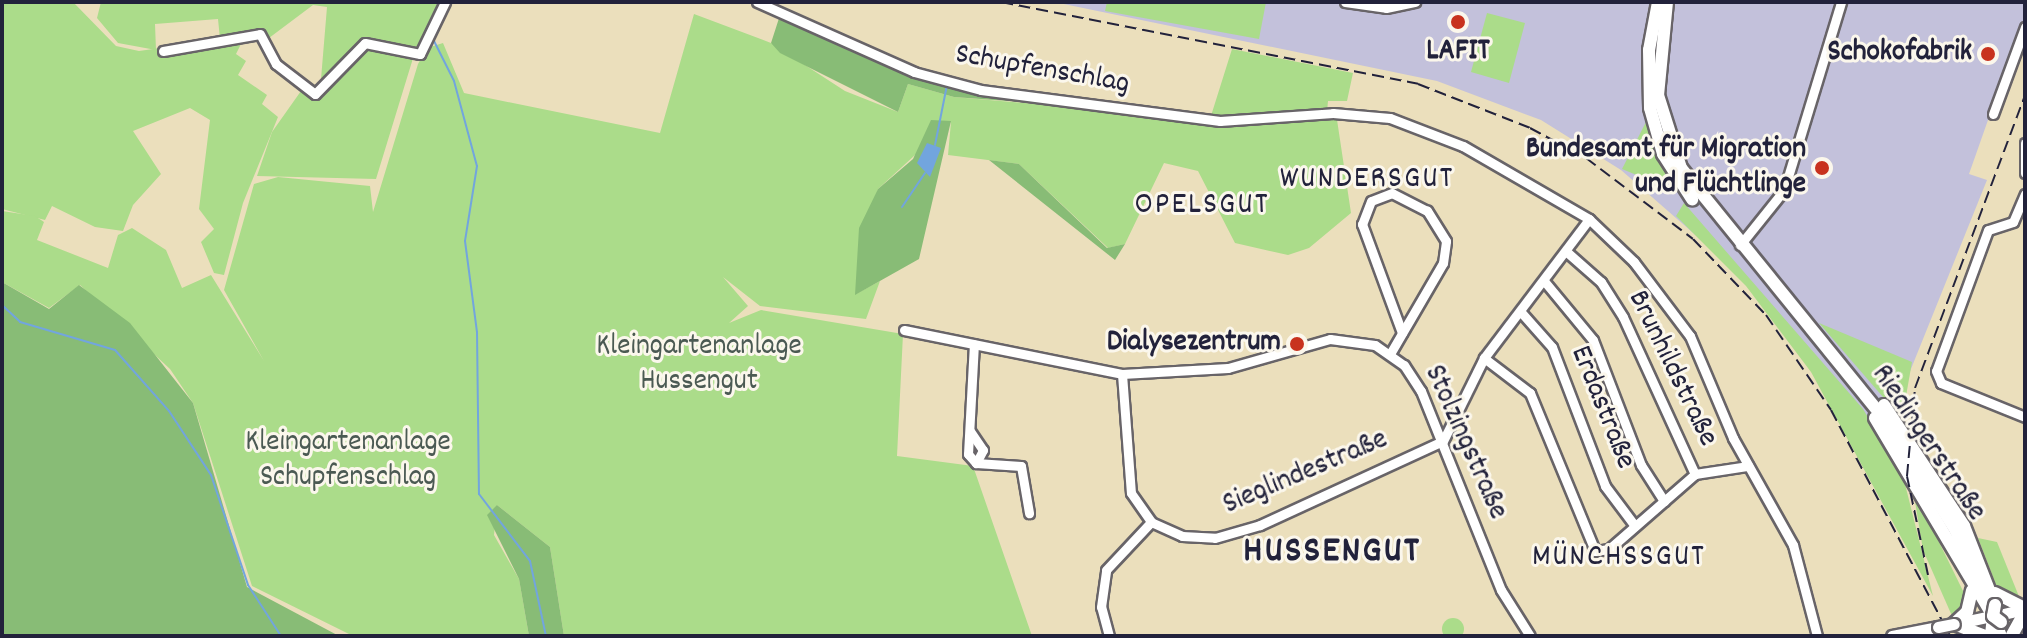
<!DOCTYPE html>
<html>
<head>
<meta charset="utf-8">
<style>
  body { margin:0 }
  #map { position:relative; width:2027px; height:638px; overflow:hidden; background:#ebdfbc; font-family:Dekko,sans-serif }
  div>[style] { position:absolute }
  .industrial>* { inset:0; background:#c3c1db }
  .green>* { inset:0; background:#abdc8a }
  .round { border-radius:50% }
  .forest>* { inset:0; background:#88bc76 }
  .water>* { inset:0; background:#72a5de }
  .stream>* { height:2px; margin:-1px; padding:0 1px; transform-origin:1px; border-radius:1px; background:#72a5de }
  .roads { filter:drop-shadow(2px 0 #686468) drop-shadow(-2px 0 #686468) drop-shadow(0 2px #686468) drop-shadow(0 -2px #686468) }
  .minor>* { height:9px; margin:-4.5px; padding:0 4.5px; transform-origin:4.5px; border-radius:4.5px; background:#fff }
  .tertiary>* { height:11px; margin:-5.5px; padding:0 5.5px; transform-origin:5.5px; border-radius:5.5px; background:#fff }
  .secondary>* { height:12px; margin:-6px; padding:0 6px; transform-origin:6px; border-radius:6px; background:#fff }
  .rail>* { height:2px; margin-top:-1px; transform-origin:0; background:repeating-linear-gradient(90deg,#22223b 0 12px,transparent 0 18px) }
  .bridges { filter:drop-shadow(2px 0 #686468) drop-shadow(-2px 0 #686468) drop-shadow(0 2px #686468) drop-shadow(0 -2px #686468) }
  .tertiary-bridge>* { height:11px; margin:-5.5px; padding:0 5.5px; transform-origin:5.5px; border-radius:5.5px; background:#fff }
  .secondary-bridge>* { height:12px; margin:-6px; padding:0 6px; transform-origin:6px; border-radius:6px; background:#fff }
  .dots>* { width:22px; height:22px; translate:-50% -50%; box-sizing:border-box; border:4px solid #fbf7ec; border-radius:50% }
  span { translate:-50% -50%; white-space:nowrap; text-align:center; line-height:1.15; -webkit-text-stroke:6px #fbf7ec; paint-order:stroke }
  .poi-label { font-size:30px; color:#22223b; font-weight:700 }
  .right { translate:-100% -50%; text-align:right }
  .street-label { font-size:30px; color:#22223b }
  .park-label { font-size:30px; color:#4b5a53 }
  .neighbourhood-label { font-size:32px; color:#22223b; letter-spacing:2px }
  .district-label { font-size:38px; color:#22223b; font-weight:700; letter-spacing:2px }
  .frame { position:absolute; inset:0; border:4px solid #22223b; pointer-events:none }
</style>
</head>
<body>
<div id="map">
  <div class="industrial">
    <i style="clip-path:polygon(1054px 2px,2025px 2px,2025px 15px,1969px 174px,1987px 180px,1882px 441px,1739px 273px,1621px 170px,1541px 120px,1437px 81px)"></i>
  </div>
  <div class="green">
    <i style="clip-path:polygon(2px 2px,73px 2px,116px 46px,139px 51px,245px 36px,236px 54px,246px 61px,238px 75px,267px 95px,262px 104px,278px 117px,243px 203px,224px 275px,214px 273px,201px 242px,214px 229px,199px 209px,210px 120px,190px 108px,133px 131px,161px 174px,133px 205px,123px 231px,95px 227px,52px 206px,45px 220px,2px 209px)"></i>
    <i style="clip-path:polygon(101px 2px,442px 2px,419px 48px,357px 45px,320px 91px,327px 7px,313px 5px,269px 38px,220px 39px,218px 19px,155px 24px,156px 50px,118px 43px,97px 18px)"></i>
    <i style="clip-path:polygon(1107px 2px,1266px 2px,1259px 39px,1105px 11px)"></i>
    <i style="clip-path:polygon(1487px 13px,1525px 23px,1509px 83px,1471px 72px)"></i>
    <i style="clip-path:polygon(694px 14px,771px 43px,845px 91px,898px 112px,908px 84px,954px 97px,1210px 119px,1232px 49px,1353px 73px,1347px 101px,1328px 101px,1327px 112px,1336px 113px,1351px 213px,1309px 248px,1288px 255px,1235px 243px,1198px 171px,1164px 163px,1125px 244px,1108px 248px,1019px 164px,948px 155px,951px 122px,878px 189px,856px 294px,880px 281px,866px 319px,760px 306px,723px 277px,748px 306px,729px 323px,761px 310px,903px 334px,897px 456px,973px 466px,1032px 636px,564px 636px,550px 547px,497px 505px,494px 535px,519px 579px,529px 636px,353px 636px,252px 586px,193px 403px,170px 369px,80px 285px,49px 308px,2px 282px,2px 211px,35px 216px,44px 222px,37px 240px,108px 268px,118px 235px,132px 228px,166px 250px,182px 288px,211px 275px,264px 361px,224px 290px,254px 184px,278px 177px,370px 186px,373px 212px,418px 64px,427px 48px,443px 43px,464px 93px,660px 133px)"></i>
    <i style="clip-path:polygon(365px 44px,414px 55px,376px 179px,257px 176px,272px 132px,301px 91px,321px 94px,343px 61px)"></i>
    <i style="clip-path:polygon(1646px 122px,1666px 174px,1658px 184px,1622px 169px)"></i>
    <i style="clip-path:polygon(1684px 203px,1863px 409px,1903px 476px,1933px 596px,1811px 372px,1746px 286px,1676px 216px)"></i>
    <i style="clip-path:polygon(1819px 323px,1912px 362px,1902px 419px)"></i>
    <i style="clip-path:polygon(1913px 489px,1963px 591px,1963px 607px,1952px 616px,1923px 550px)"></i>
    <i style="clip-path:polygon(1978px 538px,1997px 542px,2020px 599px,1998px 590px)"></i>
    <i class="round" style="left:1442px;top:618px;width:22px;height:22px"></i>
  </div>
  <div class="forest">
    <i style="clip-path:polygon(781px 12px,914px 72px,1073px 106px,954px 97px,908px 84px,898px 112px,780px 53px,771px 43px)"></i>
    <i style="clip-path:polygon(931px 120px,951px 121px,919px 259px,855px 295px,859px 228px,878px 189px,913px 159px)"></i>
    <i style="clip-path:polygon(989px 160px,1019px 164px,1107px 248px,1125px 244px,1115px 260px)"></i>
    <i style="clip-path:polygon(2px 282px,49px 309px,79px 285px,130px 323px,193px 403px,247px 587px,339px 636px,2px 636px)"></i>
    <i style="clip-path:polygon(497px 505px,550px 547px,564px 636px,529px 636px,519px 579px,487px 515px)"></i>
  </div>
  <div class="water">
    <i style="clip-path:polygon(927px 143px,941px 148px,930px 177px,917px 163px)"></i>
  </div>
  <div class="stream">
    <i style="left:436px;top:10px;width:9px;rotate:-69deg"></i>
    <i style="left:432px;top:37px;width:49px;rotate:63.4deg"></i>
    <i style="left:454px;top:81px;width:88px;rotate:74.9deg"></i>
    <i style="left:477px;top:166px;width:76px;rotate:99.1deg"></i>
    <i style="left:465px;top:241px;width:92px;rotate:82.5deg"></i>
    <i style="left:477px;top:332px;width:162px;rotate:89.3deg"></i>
    <i style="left:479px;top:494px;width:84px;rotate:52.7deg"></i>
    <i style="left:530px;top:561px;width:77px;rotate:78deg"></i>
    <i style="left:935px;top:145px;width:61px;rotate:-78.7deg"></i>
    <i style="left:902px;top:207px;width:41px;rotate:-55.9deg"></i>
    <i style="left:2px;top:305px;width:25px;rotate:43deg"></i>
    <i style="left:20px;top:322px;width:99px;rotate:16.4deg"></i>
    <i style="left:115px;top:350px;width:81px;rotate:48.5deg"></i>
    <i style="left:169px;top:411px;width:77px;rotate:56.7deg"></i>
    <i style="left:211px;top:475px;width:116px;rotate:71.4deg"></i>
    <i style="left:248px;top:585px;width:61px;rotate:57.1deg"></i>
  </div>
  <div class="roads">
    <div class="minor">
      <i style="left:757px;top:2px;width:172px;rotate:24deg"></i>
      <i style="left:914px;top:72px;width:69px;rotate:15deg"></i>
      <i style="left:981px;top:90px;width:241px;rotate:7.4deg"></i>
      <i style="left:1220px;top:121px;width:113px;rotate:-4deg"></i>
      <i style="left:1333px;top:113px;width:57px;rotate:5deg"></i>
      <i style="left:1390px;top:118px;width:78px;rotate:21deg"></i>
      <i style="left:1463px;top:146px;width:146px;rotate:30.1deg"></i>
      <i style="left:1589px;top:219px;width:62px;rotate:43.7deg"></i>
      <i style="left:1634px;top:262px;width:93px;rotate:52.9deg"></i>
      <i style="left:1690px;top:336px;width:111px;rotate:67.1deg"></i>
      <i style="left:1733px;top:438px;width:123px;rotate:60.7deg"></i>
      <i style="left:1793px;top:545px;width:94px;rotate:75.2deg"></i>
      <i style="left:1345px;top:2px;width:41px;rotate:8.3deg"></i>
      <i style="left:1386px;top:8px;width:30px;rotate:-12deg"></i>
      <i style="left:163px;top:51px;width:98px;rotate:-9.9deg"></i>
      <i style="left:260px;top:34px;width:34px;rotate:62deg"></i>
      <i style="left:276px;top:64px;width:49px;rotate:37.6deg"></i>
      <i style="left:315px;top:94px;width:71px;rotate:-45.6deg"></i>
      <i style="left:365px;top:43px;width:56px;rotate:11.3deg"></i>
      <i style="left:420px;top:54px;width:58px;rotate:-64.3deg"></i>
      <i style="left:1993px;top:114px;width:93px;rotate:-69.8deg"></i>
      <i style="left:2025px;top:143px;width:30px;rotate:90deg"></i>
      <i style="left:2025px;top:194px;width:30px;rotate:113deg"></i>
      <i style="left:2013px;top:222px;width:26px;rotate:162deg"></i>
      <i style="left:1988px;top:230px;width:150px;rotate:110.2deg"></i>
      <i style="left:1936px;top:371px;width:13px;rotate:67deg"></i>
      <i style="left:1941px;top:383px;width:91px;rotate:22deg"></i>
      <i style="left:1740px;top:245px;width:70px;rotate:-51.3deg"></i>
      <i style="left:1784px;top:190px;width:196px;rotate:-73.1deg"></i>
      <i style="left:1568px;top:253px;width:44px;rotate:41.3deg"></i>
      <i style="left:1601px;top:282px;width:41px;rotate:57.8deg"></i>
      <i style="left:1623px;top:317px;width:173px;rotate:65.4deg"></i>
      <i style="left:1545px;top:282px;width:75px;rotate:50.4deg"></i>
      <i style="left:1593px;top:340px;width:134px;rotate:69deg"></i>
      <i style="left:1641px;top:465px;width:43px;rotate:57.4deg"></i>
      <i style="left:1520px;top:311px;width:48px;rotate:48.4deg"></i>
      <i style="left:1552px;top:347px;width:149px;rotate:69.1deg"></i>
      <i style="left:1605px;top:486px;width:50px;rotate:53.1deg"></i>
      <i style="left:904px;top:330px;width:222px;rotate:11.4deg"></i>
      <i style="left:1122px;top:374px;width:106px;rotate:-3.2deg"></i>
      <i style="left:1228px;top:368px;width:106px;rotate:-15.9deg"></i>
      <i style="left:1330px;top:339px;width:45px;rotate:7.6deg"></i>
      <i style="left:1375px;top:345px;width:35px;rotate:35deg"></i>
      <i style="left:1404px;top:365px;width:31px;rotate:57deg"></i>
      <i style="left:1421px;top:391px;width:214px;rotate:68.1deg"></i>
      <i style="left:1501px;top:590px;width:54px;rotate:57.8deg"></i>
      <i style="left:1390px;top:354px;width:105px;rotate:-59.8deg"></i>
      <i style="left:1443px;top:263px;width:22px;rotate:-82deg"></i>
      <i style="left:1446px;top:241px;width:36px;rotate:-122deg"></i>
      <i style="left:1427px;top:211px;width:39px;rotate:-153deg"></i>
      <i style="left:1392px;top:193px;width:22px;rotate:159deg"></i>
      <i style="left:1371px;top:201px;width:25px;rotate:111deg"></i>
      <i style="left:1362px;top:224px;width:116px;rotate:69.8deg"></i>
      <i style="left:1484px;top:358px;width:58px;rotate:37.3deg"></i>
      <i style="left:1530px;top:393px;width:171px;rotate:67.6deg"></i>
      <i style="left:1595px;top:551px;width:14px;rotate:-8deg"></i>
      <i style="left:1609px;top:549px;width:114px;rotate:-41.1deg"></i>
      <i style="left:1695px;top:474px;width:54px;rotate:-8.6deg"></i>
      <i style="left:1122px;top:374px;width:119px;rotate:85.7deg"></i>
      <i style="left:1131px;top:493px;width:35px;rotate:55deg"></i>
      <i style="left:1151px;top:522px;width:34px;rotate:24deg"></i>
      <i style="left:1182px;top:536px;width:33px;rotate:3deg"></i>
      <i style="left:1215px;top:538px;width:47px;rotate:-16.1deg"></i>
      <i style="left:1260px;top:525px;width:201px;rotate:-24.7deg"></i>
      <i style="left:970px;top:431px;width:23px;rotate:56deg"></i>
      <i style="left:983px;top:450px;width:15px;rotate:118deg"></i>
      <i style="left:976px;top:463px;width:12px;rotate:-132deg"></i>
      <i style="left:968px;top:454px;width:110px;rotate:-86.9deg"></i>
      <i style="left:1443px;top:441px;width:93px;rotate:-63.7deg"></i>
      <i style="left:1484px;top:358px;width:174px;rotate:-52.9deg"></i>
      <i style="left:976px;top:463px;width:45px;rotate:3.8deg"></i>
      <i style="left:1021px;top:466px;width:48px;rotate:80.3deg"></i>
      <i style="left:1109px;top:636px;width:30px;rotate:-105deg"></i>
      <i style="left:1101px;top:607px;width:37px;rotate:-82deg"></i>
      <i style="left:1106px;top:570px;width:66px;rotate:-46.8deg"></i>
    </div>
    <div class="tertiary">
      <i style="left:1999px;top:615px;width:27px;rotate:-13deg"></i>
      <i style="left:1954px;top:624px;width:40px;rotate:-12deg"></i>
      <i style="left:1892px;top:636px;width:47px;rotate:-11.1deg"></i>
    </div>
    <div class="secondary">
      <i style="left:1658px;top:2px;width:49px;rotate:100.6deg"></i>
      <i style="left:1649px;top:50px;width:58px;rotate:89deg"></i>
      <i style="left:1650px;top:108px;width:48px;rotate:74.2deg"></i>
      <i style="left:1663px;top:154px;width:54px;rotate:57.2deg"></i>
      <i style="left:1667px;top:2px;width:93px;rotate:95.5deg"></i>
      <i style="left:1658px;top:95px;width:77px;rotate:72.5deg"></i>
      <i style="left:1681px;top:168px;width:337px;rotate:51deg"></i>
      <i style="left:1893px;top:430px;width:119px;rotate:58deg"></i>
      <i style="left:1956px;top:531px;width:114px;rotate:66.8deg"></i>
      <i style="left:1884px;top:405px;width:145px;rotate:56.5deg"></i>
      <i style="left:1964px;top:526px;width:85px;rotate:68.6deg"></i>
      <i style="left:1875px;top:418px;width:230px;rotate:59.2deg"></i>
      <i style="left:1993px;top:616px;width:20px;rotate:96deg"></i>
      <i style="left:1995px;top:593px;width:34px;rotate:27deg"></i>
      <i style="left:1954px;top:624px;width:18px;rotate:-43deg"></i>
      <i style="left:1967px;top:612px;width:22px;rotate:-77deg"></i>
      <i style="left:1954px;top:624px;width:33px;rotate:21deg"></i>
      <i style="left:2012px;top:635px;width:26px;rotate:-61deg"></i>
    </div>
  </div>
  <div class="rail">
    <i style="left:1001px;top:2px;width:425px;rotate:11.1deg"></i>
    <i style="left:1418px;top:84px;width:120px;rotate:21.4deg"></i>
    <i style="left:1530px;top:128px;width:64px;rotate:28.2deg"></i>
    <i style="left:1586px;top:158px;width:134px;rotate:37.1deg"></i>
    <i style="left:1693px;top:239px;width:105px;rotate:46.2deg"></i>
    <i style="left:1766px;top:315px;width:115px;rotate:55.6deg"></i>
    <i style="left:1831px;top:410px;width:255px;rotate:62.2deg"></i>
    <i style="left:1928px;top:575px;width:101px;rotate:-102deg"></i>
    <i style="left:1907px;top:476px;width:88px;rotate:-84.8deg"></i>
    <i style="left:1915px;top:388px;width:313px;rotate:-69.4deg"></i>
  </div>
  <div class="bridges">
    <div class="tertiary-bridge">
      <i style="left:1938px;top:627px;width:16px;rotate:-11deg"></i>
    </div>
    <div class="secondary-bridge">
      <i style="left:1995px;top:605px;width:11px;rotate:100deg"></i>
      <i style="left:1993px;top:616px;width:10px;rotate:37deg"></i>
    </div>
  </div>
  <div class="dots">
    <i style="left:1458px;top:22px;background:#c8321e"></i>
    <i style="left:1988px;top:54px;background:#c8321e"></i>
    <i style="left:1822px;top:168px;background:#c8321e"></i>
    <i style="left:1297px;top:344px;background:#c8321e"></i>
  </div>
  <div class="poi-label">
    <span style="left:1458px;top:53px">LAFIT</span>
    <span class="right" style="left:1972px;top:54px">Schokofabrik</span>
    <span class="right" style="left:1806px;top:168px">Bundesamt für Migration<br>und Flüchtlinge</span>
    <span class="right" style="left:1281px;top:344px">Dialysezentrum</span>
  </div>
  <div class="street-label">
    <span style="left:1042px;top:71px;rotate:10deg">Schupfenschlag</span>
    <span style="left:1671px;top:369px;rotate:64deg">Brunhildstraße</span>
    <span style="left:1601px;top:408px;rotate:68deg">Erdastraße</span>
    <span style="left:1464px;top:443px;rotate:66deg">Stolzingstraße</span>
    <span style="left:1927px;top:444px;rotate:56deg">Riedingerstraße</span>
    <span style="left:1306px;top:474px;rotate:-23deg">Sieglindestraße</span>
  </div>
  <div class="park-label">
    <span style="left:699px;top:365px">Kleingartenanlage<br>Hussengut</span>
    <span style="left:348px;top:461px">Kleingartenanlage<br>Schupfenschlag</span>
  </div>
  <div class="neighbourhood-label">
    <span style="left:1367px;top:180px">WUNDERSGUT</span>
    <span style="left:1202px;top:206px">OPELSGUT</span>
    <span style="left:1619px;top:558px">MÜNCHSSGUT</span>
  </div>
  <div class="district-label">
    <span style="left:1332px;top:553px">HUSSENGUT</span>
  </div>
  <div class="frame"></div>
</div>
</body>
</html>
